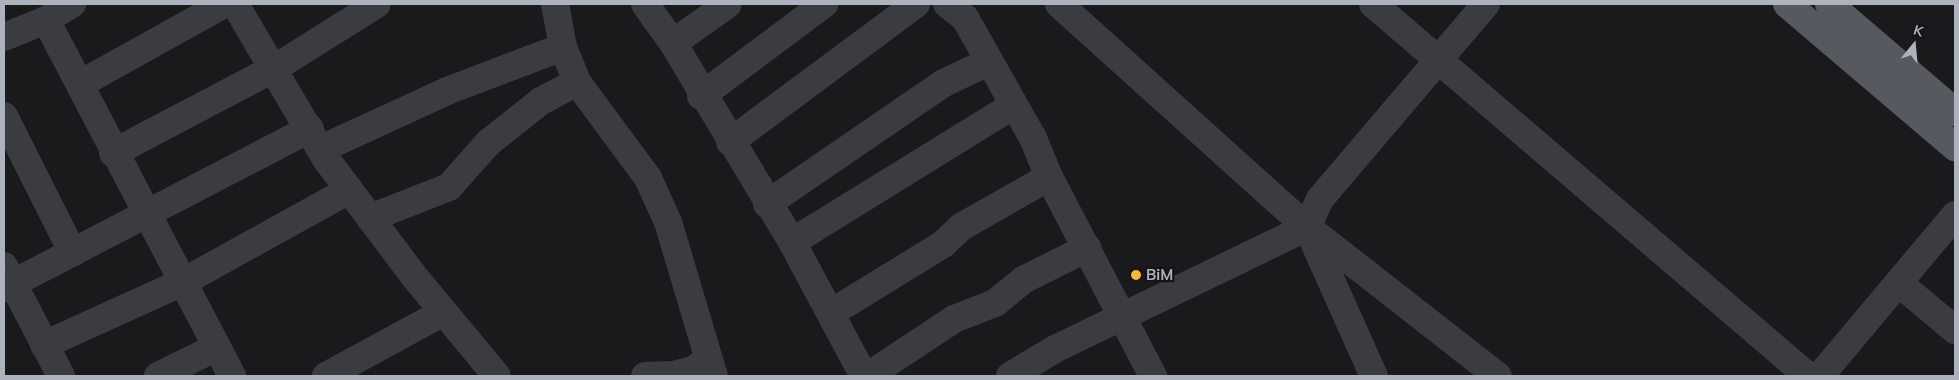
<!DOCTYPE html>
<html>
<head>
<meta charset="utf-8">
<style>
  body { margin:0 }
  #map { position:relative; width:1959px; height:380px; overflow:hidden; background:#1a1a1d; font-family:Mulish,sans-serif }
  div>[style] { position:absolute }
  .minor>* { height:28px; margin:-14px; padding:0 14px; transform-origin:14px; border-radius:14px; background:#3b3c42 }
  .major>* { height:28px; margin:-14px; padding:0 14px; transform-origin:14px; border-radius:14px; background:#575961 }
  .dots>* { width:14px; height:14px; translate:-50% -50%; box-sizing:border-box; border:2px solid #151518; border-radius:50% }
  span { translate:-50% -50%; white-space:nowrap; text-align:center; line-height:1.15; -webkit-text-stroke:4.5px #151518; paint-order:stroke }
  .poi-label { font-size:15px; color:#adb2bd; font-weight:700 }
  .left { translate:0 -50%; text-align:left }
  .frame { position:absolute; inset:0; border:5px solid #adb2bd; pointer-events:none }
  .north { position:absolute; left:1889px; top:20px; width:50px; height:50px; -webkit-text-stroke:4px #151518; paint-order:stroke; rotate:17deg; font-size:14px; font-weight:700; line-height:20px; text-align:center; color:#adb2bd }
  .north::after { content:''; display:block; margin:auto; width:18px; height:22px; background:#adb2bd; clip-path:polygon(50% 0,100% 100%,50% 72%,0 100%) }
</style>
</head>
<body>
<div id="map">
  <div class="minor">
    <i style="left:235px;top:4px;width:180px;rotate:59.6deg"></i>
    <i style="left:326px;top:159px;width:145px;rotate:53.1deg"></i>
    <i style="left:413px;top:275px;width:131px;rotate:50.3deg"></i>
    <i style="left:555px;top:4px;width:44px;rotate:79.5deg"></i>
    <i style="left:563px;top:47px;width:38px;rotate:68deg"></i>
    <i style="left:577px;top:82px;width:119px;rotate:53.5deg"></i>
    <i style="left:648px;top:178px;width:48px;rotate:65.6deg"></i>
    <i style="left:668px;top:222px;width:161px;rotate:73.4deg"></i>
    <i style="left:645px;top:4px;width:48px;rotate:54.3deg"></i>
    <i style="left:673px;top:43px;width:232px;rotate:59.1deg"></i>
    <i style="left:792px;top:242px;width:152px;rotate:61.8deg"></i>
    <i style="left:947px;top:4px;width:23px;rotate:38deg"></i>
    <i style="left:965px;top:18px;width:138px;rotate:60.5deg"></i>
    <i style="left:1033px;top:138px;width:42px;rotate:67.7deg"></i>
    <i style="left:1049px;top:177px;width:225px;rotate:62.4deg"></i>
    <i style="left:1059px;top:4px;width:334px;rotate:42deg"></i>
    <i style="left:1307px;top:227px;width:242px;rotate:38deg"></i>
    <i style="left:1373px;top:4px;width:572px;rotate:40.54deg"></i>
    <i style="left:46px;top:20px;width:402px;rotate:62.4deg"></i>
    <i style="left:4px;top:37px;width:45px;rotate:-22deg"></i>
    <i style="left:46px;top:20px;width:31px;rotate:-32deg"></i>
    <i style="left:673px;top:43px;width:67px;rotate:-35.3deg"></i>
    <i style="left:82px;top:83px;width:162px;rotate:-29.1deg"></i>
    <i style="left:701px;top:96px;width:154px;rotate:-36.8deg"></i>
    <i style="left:4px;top:116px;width:153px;rotate:63.3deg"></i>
    <i style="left:730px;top:142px;width:232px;rotate:-36.6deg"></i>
    <i style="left:321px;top:149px;width:139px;rotate:-24.7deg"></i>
    <i style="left:447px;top:91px;width:124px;rotate:-20.8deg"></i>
    <i style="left:113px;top:153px;width:183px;rotate:-27.7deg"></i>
    <i style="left:275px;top:68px;width:120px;rotate:-32.1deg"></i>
    <i style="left:767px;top:204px;width:214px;rotate:-34.4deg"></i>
    <i style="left:944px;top:83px;width:49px;rotate:-25.5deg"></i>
    <i style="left:370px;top:218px;width:85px;rotate:-21.4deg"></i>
    <i style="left:449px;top:187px;width:59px;rotate:-48.4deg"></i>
    <i style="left:488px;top:143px;width:68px;rotate:-38.4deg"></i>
    <i style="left:541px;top:101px;width:41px;rotate:-27.8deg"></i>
    <i style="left:1309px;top:231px;width:159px;rotate:65.9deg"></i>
    <i style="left:792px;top:242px;width:261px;rotate:-31.7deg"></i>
    <i style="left:4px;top:266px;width:124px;rotate:62.6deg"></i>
    <i style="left:1900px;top:284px;width:72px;rotate:39.9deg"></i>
    <i style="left:4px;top:288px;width:345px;rotate:-27.5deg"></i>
    <i style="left:831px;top:313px;width:132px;rotate:-31.6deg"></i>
    <i style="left:943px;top:244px;width:25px;rotate:-43deg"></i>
    <i style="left:961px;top:227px;width:101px;rotate:-29.6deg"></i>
    <i style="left:44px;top:345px;width:153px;rotate:-24.4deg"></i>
    <i style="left:183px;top:282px;width:190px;rotate:-29deg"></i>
    <i style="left:158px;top:376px;width:66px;rotate:-26.2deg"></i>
    <i style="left:326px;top:376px;width:134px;rotate:-28.5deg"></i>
    <i style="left:645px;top:376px;width:28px;rotate:-2deg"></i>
    <i style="left:673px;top:375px;width:21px;rotate:-14deg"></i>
    <i style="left:693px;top:370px;width:17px;rotate:-36deg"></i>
    <i style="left:868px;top:376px;width:103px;rotate:-33.5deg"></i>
    <i style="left:954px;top:319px;width:44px;rotate:-21.3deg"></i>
    <i style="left:995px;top:303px;width:36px;rotate:-39deg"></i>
    <i style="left:1023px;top:280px;width:72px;rotate:-26.6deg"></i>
    <i style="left:1010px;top:376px;width:52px;rotate:-31deg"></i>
    <i style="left:1055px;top:349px;width:280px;rotate:-25.8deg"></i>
    <i style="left:1307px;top:227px;width:31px;rotate:-65deg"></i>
    <i style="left:1320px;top:199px;width:256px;rotate:-49.6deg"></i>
    <i style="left:1820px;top:376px;width:210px;rotate:-50deg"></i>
  </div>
  <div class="major">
    <i style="left:1787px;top:4px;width:221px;rotate:40.4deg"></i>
    <i style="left:1829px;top:4px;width:166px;rotate:40.6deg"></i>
  </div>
  <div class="dots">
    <i style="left:1136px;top:275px;background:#f9b636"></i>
  </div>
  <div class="poi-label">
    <span class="left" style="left:1146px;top:275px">BiM</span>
  </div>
  <div class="frame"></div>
  <div class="north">K</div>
</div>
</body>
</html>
